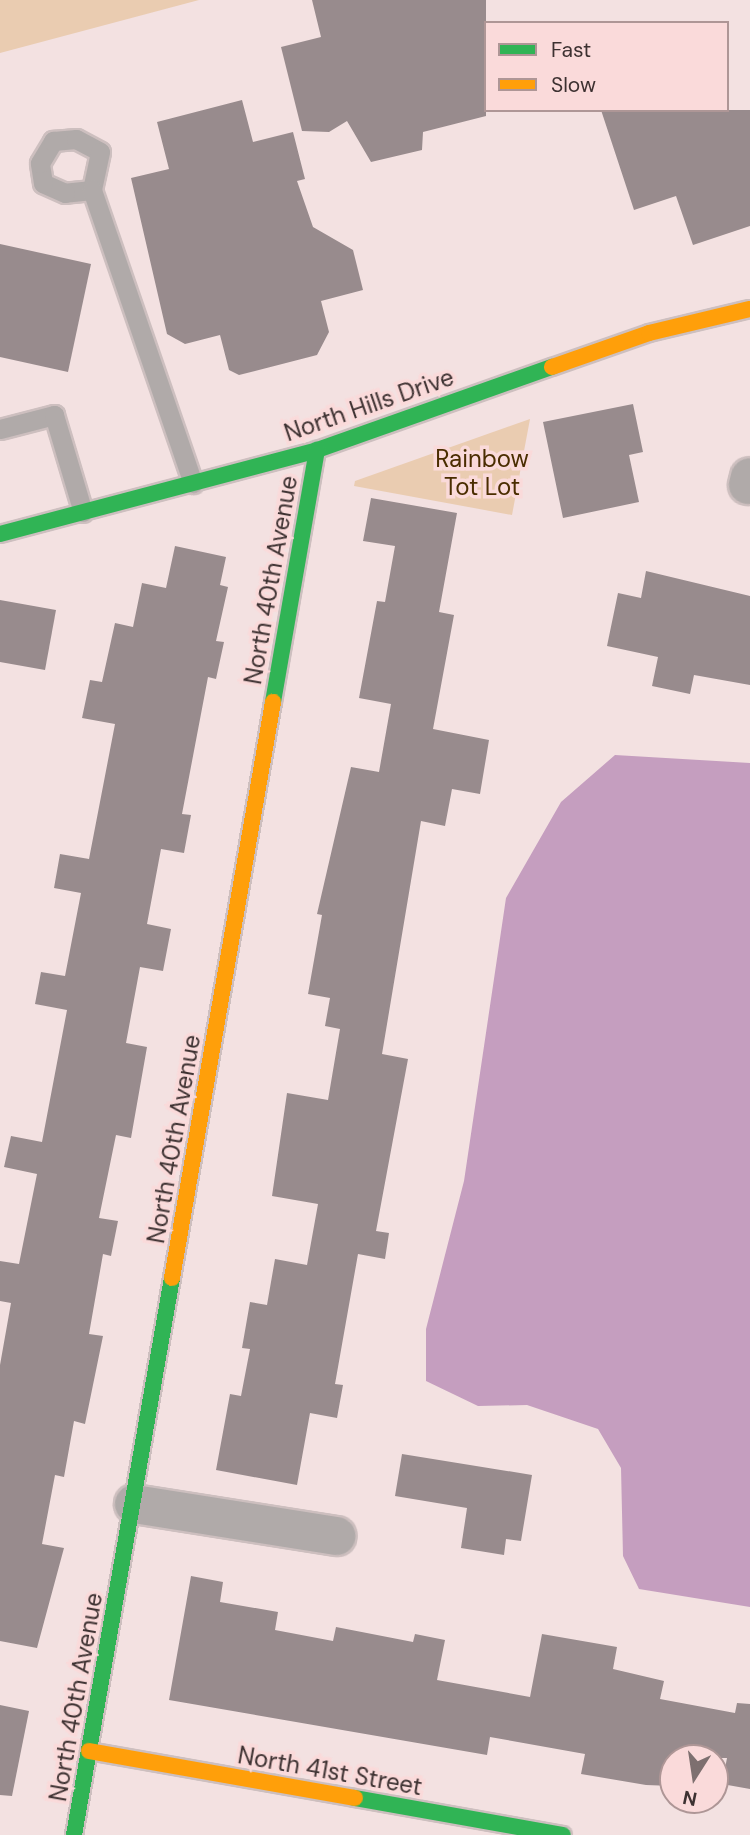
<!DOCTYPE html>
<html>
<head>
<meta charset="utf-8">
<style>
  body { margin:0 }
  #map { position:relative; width:750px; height:1835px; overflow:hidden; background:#f3e1e1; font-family:"DM Sans",sans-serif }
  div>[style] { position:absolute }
  .green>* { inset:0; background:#eaccb1 }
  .water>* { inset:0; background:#c59ebf }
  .building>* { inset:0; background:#988b8d }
  .roads { filter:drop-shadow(2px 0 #cdbfbf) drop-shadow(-2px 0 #cdbfbf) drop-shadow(0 2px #cdbfbf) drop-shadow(0 -2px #cdbfbf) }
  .lane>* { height:19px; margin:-9.5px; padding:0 9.5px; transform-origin:9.5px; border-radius:9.5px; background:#b0aaa9 }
  .street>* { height:38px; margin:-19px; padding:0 19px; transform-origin:19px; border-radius:19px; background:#b0aaa9 }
  .fast>* { height:16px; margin:-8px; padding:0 8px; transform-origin:8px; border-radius:8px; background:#30b455 }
  .slow>* { height:16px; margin:-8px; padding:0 8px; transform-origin:8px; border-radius:8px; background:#ff9f0a }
  span { translate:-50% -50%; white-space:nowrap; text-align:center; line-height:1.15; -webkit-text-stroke:7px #fadada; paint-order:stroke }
  .street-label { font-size:24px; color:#3d3131 }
  .park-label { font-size:24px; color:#4a2d00 }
  .legend { position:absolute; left:484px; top:21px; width:245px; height:91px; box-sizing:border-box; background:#fadada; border:2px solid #ae9696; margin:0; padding:9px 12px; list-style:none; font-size:21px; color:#3d3131 }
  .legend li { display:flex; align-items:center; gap:14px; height:35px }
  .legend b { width:35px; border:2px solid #ae9696 }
  .north { position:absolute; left:659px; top:1744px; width:70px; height:70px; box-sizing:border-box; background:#fadada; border:2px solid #ae9696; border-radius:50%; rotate:192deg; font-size:19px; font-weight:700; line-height:28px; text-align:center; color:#3d3131 }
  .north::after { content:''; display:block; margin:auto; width:24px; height:32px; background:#7d6f6f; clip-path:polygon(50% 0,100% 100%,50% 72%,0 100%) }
</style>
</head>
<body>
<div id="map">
  <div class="green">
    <i style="clip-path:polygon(0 0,199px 0,0 53px)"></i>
    <i style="clip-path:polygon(530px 419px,512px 515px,354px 486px,355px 481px)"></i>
  </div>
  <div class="water">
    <i style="clip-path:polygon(615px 755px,750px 763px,750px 1607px,639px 1589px,623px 1556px,621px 1468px,598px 1429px,527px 1405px,478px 1406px,426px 1381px,426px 1329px,464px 1181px,506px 898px,561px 802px)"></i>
  </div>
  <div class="building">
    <i style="clip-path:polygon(312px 0,486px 0,486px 116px,423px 132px,422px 150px,371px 162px,347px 121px,329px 132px,302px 131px,281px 47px,321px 37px)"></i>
    <i style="clip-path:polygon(242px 100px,253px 142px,293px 132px,305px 179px,297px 181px,313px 227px,353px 250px,363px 290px,321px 301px,329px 332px,317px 355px,239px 375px,229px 370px,220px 335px,185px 344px,167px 334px,131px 178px,169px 169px,157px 122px)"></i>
    <i style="clip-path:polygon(601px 110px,750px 110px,750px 226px,693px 245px,676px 196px,634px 210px)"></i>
    <i style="clip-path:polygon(0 244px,91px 264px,68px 372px,0 357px)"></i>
    <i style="clip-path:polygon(633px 404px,643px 452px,629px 455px,639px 502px,563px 518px,543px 422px)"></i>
    <i style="clip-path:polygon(371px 498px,457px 513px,439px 612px,454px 615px,433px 729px,489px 740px,480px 794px,452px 789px,445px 826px,421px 821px,382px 1054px,408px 1059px,376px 1231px,389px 1233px,385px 1259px,358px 1254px,335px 1384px,343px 1385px,337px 1418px,310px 1413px,297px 1485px,216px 1470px,230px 1394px,241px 1396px,250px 1349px,242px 1348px,250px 1302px,267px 1305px,275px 1259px,307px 1265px,318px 1204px,272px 1196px,287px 1093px,328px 1100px,340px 1029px,325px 1026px,330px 998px,308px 994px,322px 915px,317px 914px,351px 767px,379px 772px,391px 704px,359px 698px,377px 601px,385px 602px,395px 546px,363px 541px)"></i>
    <i style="clip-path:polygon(175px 546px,226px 557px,220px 585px,228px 587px,216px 641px,224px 642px,216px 679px,208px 677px,182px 814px,191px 815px,184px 853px,161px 849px,147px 924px,171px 929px,163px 971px,140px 967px,126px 1043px,147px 1047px,131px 1138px,116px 1135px,99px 1218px,118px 1221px,111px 1256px,103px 1254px,89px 1334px,103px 1336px,85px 1424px,74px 1421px,64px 1477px,55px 1475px,42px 1544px,64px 1548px,37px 1648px,0 1641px,0 1365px,11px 1303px,0 1301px,0 1261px,19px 1264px,37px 1174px,4px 1167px,11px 1136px,42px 1142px,67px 1010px,35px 1004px,41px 972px,65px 976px,81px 893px,54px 888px,60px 854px,89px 859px,115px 724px,82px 718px,90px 680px,102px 682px,115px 623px,133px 627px,142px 583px,166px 588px)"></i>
    <i style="clip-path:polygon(646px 571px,750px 596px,750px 685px,694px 675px,690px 694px,652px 686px,658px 657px,607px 646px,618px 593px,641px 598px)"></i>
    <i style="clip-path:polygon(0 600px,56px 610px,45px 670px,0 662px)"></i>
    <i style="clip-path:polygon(402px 1454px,532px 1475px,521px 1541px,506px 1539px,504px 1555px,461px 1548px,467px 1508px,395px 1496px)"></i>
    <i style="clip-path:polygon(191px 1576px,223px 1582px,220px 1602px,278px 1612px,275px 1630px,333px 1641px,336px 1627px,413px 1642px,415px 1634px,445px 1640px,437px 1680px,530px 1697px,542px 1634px,617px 1647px,613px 1669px,664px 1681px,660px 1699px,735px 1713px,737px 1703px,750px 1704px,750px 1789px,722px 1784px,727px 1758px,673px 1758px,673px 1786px,646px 1785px,581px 1774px,585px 1754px,490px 1737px,487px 1755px,169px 1700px)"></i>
    <i style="clip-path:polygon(0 1705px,29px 1711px,12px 1796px,0 1795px)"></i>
  </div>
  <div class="roads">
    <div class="lane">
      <i style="left:92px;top:190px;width:27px;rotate:174deg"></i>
      <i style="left:65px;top:193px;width:24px;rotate:-156deg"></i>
      <i style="left:43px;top:183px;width:20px;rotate:-99deg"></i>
      <i style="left:40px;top:163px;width:26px;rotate:-59deg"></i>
      <i style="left:53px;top:141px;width:23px;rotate:-5deg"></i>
      <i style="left:76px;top:139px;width:27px;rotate:28deg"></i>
      <i style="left:100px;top:152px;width:39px;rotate:102deg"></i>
      <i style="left:92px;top:190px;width:310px;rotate:71deg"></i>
      <i style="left:0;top:429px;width:56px;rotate:-14.5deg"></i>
      <i style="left:54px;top:415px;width:101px;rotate:73.4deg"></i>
    </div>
    <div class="street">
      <i style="left:748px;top:485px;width:8px;rotate:-76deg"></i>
      <i style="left:134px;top:1504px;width:205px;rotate:9deg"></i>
    </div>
    <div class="fast">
      <i style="left:0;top:534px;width:328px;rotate:-14.8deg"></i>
      <i style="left:317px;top:450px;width:249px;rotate:-19.5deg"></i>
      <i style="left:273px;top:702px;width:256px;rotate:-80.1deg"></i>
      <i style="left:355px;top:1798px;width:211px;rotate:10.1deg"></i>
      <i style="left:74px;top:1835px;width:566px;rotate:-80.02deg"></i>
    </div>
    <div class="slow">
      <i style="left:552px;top:367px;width:103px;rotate:-19.3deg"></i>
      <i style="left:649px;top:333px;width:104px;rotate:-13.4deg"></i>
      <i style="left:172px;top:1278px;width:585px;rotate:-80.05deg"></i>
      <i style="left:89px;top:1751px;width:270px;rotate:10deg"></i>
    </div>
  </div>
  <div class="street-label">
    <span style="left:369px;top:405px;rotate:-19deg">North Hills Drive</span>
    <span style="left:271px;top:580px;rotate:-80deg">North 40th Avenue</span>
    <span style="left:174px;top:1139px;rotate:-80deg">North 40th Avenue</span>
    <span style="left:76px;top:1697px;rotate:-80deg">North 40th Avenue</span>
    <span style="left:330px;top:1771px;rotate:10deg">North 41st Street</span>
  </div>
  <div class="park-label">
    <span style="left:482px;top:473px">Rainbow<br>Tot Lot</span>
  </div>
  <ul class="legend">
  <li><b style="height:9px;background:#30b455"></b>Fast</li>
  <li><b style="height:9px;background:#ff9f0a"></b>Slow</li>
  </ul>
  <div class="north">N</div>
</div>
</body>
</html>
